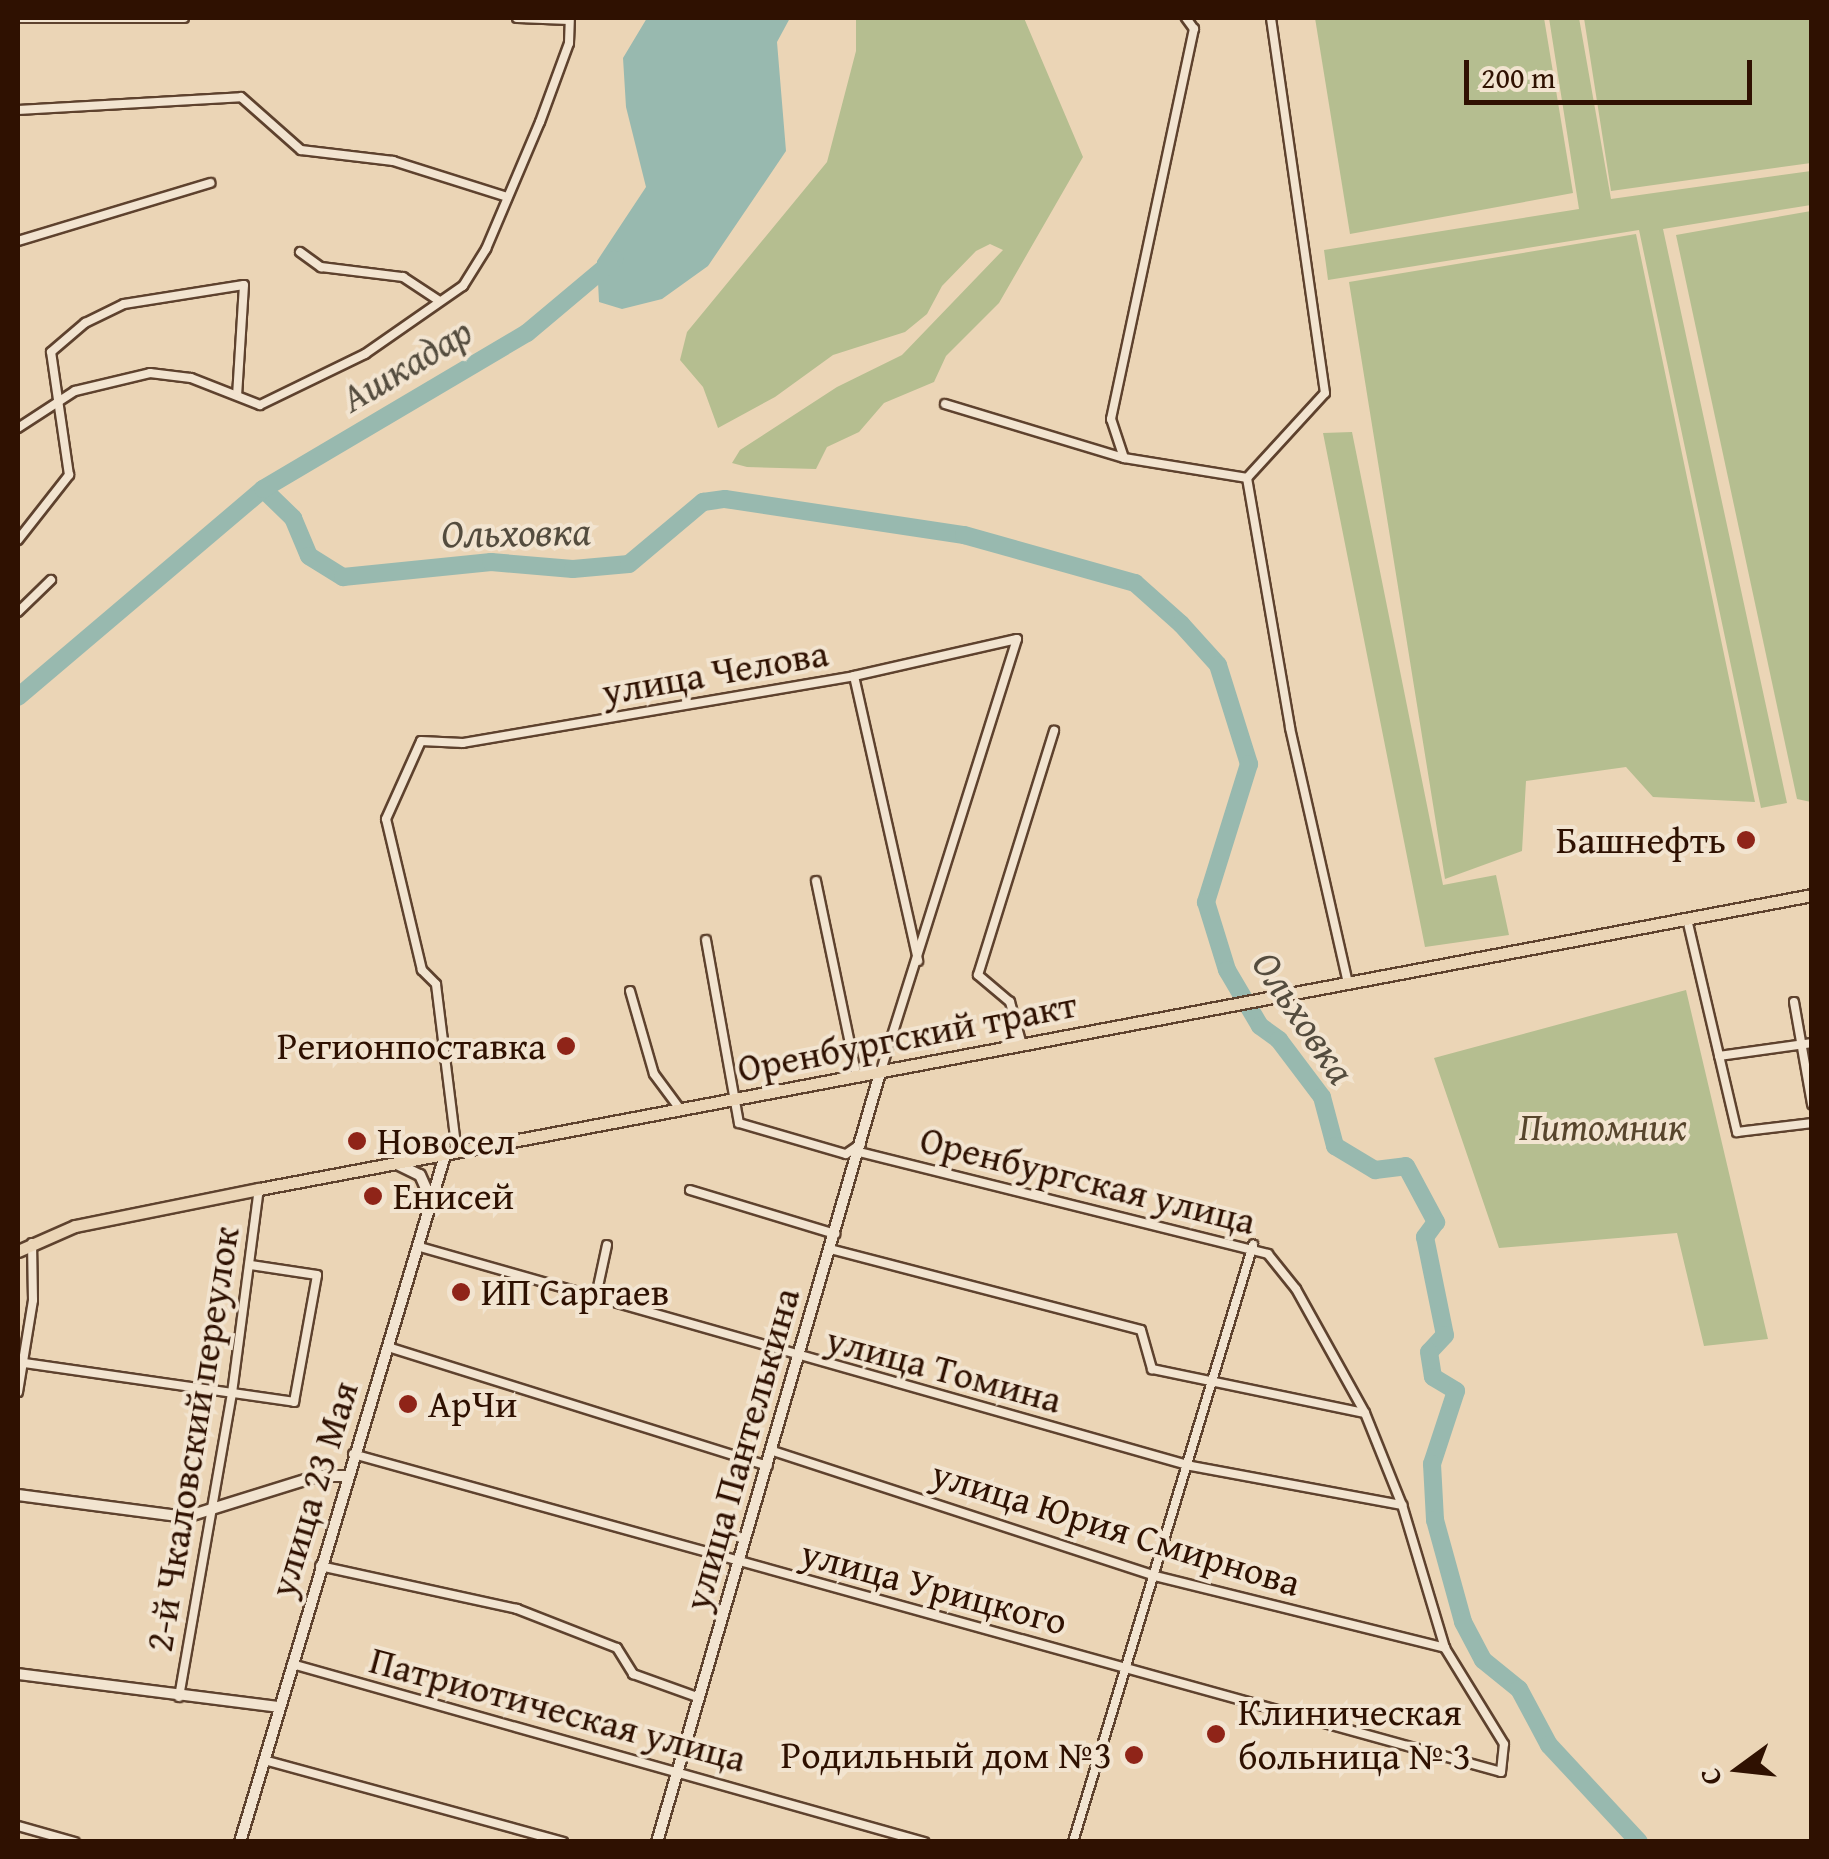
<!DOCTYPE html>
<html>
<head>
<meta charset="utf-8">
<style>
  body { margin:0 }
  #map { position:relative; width:1829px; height:1859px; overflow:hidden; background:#ebd5b6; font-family:"Gentium Book Plus",serif }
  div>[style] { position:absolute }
  .green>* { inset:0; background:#b5be90 }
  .water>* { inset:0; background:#98b9af }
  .river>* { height:18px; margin:-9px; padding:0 9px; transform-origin:9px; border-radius:9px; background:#98b9af }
  .roads { filter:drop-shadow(2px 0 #5e422e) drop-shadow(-2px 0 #5e422e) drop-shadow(0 2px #5e422e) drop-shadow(0 -2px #5e422e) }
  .street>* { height:8px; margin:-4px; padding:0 4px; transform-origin:4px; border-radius:4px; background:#f2e4d0 }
  .secondary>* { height:10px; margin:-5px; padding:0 5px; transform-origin:5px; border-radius:5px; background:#f2e4d0 }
  .primary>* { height:11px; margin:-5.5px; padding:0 5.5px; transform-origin:5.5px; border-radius:5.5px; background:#ebd5b6 }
  .dots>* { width:28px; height:28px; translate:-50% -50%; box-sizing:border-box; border:5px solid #f2e4d0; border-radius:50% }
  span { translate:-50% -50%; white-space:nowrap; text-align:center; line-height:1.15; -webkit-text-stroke:8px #f2e4d0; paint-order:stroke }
  .street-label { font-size:38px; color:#2f1101 }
  .poi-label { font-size:38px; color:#2f1101 }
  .right { translate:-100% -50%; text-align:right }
  .left { translate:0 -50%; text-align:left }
  .park-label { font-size:38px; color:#57452c; font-style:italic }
  .water-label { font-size:40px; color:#544c3e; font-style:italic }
  .frame { position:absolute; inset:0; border:20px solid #2f1101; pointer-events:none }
  .north { position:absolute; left:1689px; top:1719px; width:100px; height:100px; -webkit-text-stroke:8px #f2e4d0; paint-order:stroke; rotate:255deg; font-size:28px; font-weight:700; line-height:40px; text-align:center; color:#2f1101 }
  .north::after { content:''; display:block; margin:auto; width:35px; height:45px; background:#2f1101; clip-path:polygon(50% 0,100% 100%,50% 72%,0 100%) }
  .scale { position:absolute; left:1464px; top:60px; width:288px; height:45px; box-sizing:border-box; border:5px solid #2f1101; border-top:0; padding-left:12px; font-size:30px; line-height:35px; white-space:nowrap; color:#2f1101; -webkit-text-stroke:8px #f2e4d0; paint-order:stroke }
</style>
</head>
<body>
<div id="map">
  <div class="green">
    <i style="clip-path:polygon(856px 18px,1024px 18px,1083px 157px,999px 303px,946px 356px,934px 382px,884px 403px,859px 432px,827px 447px,816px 469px,747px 467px,732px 463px,740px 450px,837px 387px,902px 355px,1003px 250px,990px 244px,976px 251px,942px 286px,927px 314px,905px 332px,833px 355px,775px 397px,718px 428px,703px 387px,680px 360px,687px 332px,827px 162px,856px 51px)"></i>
    <i style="clip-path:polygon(1315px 18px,1544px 18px,1573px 193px,1350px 234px)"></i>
    <i style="clip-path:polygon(1549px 18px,1579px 18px,1611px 199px,1811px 171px,1811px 205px,1663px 229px,1787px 803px,1761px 808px,1639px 230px,1328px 280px,1324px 250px,1579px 209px)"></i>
    <i style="clip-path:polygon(1584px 18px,1811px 18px,1811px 163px,1611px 191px)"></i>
    <i style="clip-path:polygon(1811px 211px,1812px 211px,1811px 802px,1797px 799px,1676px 235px)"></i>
    <i style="clip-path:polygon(1636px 234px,1755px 802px,1653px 797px,1626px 767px,1526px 781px,1522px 851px,1445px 879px,1349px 282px)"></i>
    <i style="clip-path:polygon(1352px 432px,1443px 885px,1496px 875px,1509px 935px,1425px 947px,1323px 433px)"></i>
    <i style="clip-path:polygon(1686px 990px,1768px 1339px,1704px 1346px,1677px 1233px,1499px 1248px,1434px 1058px)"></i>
  </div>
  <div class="water">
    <i style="clip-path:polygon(647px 18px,790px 18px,777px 42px,786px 151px,708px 266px,662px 299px,622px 309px,599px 302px,597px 261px,646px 187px,626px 107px,623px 58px)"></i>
  </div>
  <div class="river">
    <i style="left:263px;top:489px;width:42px;rotate:44deg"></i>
    <i style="left:293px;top:518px;width:41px;rotate:67.2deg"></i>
    <i style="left:309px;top:556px;width:40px;rotate:32deg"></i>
    <i style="left:343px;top:577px;width:149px;rotate:-5.8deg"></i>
    <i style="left:491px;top:562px;width:82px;rotate:4.9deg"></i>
    <i style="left:573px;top:569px;width:56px;rotate:-5.1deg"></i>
    <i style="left:629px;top:564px;width:97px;rotate:-40deg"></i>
    <i style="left:703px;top:502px;width:22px;rotate:-8deg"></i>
    <i style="left:725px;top:499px;width:242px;rotate:8.6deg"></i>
    <i style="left:964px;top:535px;width:178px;rotate:15.7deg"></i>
    <i style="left:1135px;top:583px;width:62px;rotate:41.7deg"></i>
    <i style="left:1181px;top:624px;width:55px;rotate:47.9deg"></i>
    <i style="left:1218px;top:665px;width:104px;rotate:72.6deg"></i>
    <i style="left:1249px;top:764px;width:145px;rotate:107.3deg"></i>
    <i style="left:1206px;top:902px;width:71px;rotate:72.8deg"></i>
    <i style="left:1227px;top:970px;width:65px;rotate:59.5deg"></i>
    <i style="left:1260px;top:1026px;width:24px;rotate:36deg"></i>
    <i style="left:1279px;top:1040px;width:71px;rotate:53deg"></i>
    <i style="left:1322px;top:1097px;width:51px;rotate:75.1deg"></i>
    <i style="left:1335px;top:1146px;width:47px;rotate:31deg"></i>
    <i style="left:1375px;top:1170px;width:31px;rotate:-7deg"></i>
    <i style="left:1406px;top:1166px;width:64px;rotate:61.8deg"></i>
    <i style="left:1436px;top:1222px;width:19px;rotate:126deg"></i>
    <i style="left:1425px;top:1237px;width:100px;rotate:78.5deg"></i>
    <i style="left:1445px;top:1335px;width:23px;rotate:133deg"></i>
    <i style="left:1429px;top:1352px;width:25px;rotate:81deg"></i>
    <i style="left:1433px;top:1377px;width:27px;rotate:31deg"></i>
    <i style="left:1456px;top:1391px;width:77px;rotate:108.2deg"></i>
    <i style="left:1432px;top:1464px;width:56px;rotate:86.9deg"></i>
    <i style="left:1435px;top:1520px;width:106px;rotate:74.6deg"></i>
    <i style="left:1463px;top:1622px;width:43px;rotate:62.2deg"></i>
    <i style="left:1483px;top:1660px;width:46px;rotate:38.9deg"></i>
    <i style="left:1519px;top:1689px;width:64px;rotate:61.8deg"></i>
    <i style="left:1549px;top:1745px;width:132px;rotate:47.1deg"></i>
    <i style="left:18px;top:697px;width:321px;rotate:-40.3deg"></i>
    <i style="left:263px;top:489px;width:307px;rotate:-30.6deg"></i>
    <i style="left:527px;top:333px;width:114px;rotate:-40deg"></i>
  </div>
  <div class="roads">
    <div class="street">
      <i style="left:18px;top:18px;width:166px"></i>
      <i style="left:517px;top:18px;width:52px;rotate:2.2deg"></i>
      <i style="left:18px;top:110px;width:223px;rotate:-3.3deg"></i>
      <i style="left:241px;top:97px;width:80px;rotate:41.5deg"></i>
      <i style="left:301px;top:150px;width:93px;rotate:6.8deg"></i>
      <i style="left:393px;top:161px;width:120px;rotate:17.5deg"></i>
      <i style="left:18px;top:241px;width:201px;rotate:-16.8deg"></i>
      <i style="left:300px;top:252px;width:26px;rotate:36deg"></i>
      <i style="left:321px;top:267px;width:83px;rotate:7deg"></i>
      <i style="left:403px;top:277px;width:42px;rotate:33.3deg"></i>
      <i style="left:945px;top:404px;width:187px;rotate:16.8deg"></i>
      <i style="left:1124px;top:458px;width:125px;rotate:9.2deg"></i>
      <i style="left:18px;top:428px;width:68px;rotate:-33deg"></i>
      <i style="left:75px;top:391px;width:77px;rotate:-13.5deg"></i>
      <i style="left:150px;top:373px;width:41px;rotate:7deg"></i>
      <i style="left:191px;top:378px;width:74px;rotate:21.4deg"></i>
      <i style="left:260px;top:405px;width:117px;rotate:-25.9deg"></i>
      <i style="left:365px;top:354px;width:119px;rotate:-34.8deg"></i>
      <i style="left:463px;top:286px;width:44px;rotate:-58.1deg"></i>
      <i style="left:486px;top:249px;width:138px;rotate:-67deg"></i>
      <i style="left:540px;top:122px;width:84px;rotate:-69.8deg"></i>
      <i style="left:569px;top:43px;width:25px;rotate:-88deg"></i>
      <i style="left:1124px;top:458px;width:41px;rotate:-108.4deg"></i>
      <i style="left:1111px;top:419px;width:399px;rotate:-78deg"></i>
      <i style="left:1194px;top:29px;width:14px;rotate:-126deg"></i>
      <i style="left:1247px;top:478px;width:254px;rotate:80.2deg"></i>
      <i style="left:1290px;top:728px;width:262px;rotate:77.2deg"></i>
      <i style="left:1247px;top:478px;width:115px;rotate:-47.5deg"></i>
      <i style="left:1325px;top:393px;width:379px;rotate:-98.2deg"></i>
      <i style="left:18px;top:540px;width:83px;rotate:-51.9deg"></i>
      <i style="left:69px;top:475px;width:124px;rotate:-98.3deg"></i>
      <i style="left:51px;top:352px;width:45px;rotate:-40.5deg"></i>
      <i style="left:85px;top:323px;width:43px;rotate:-26deg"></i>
      <i style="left:124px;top:304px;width:121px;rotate:-9deg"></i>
      <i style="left:244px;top:285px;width:110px;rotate:93.6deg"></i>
      <i style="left:18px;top:612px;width:46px;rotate:-44.1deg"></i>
      <i style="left:854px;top:676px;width:292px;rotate:77.3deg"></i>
      <i style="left:816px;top:881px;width:201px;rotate:78.2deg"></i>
      <i style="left:1687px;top:919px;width:219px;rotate:76.8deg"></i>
      <i style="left:1737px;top:1132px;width:76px;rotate:-6.8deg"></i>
      <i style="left:706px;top:940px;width:186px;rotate:79.8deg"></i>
      <i style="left:739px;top:1123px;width:111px;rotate:16.2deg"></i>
      <i style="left:846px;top:1154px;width:18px;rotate:-34deg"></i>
      <i style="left:630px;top:991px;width:86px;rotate:73.9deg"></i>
      <i style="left:654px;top:1074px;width:44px;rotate:53.4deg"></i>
      <i style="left:1794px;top:1002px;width:104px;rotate:80deg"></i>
      <i style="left:1022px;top:1045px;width:45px;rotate:-105.6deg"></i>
      <i style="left:1010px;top:1002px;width:42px;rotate:-139.8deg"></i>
      <i style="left:978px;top:975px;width:256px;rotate:-72.7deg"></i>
      <i style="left:1719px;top:1056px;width:94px;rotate:-8deg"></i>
      <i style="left:457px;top:1153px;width:170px;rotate:-97.1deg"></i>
      <i style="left:436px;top:984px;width:20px;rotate:-135deg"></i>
      <i style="left:422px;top:970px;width:155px;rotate:-103.4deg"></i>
      <i style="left:386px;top:819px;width:85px;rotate:-65.8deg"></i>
      <i style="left:421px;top:741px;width:42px;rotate:2.7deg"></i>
      <i style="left:463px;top:743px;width:397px;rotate:-9.7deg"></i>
      <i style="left:854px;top:676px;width:167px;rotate:-12.8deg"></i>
      <i style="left:1017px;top:639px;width:455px;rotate:107.5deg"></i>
      <i style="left:690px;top:1190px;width:152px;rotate:16.9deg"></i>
      <i style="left:420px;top:1247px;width:801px;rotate:15.86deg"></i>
      <i style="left:1191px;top:1466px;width:215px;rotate:10.5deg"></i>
      <i style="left:830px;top:1249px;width:321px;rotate:14.6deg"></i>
      <i style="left:1141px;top:1330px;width:41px;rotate:74.2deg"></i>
      <i style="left:1152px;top:1369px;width:217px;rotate:11.7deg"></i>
      <i style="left:596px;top:1296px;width:52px;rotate:-77.8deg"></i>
      <i style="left:388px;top:1347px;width:398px;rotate:17.4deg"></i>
      <i style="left:18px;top:1362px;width:279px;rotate:8.2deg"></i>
      <i style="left:294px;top:1402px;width:129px;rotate:-79.7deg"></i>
      <i style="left:317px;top:1275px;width:67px;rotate:-171.4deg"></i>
      <i style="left:18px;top:1392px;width:93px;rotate:-80.7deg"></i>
      <i style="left:33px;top:1300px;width:57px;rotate:-91deg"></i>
      <i style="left:773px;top:1451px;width:402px;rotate:18.1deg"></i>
      <i style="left:1155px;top:1576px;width:299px;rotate:13.9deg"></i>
      <i style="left:353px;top:1454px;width:1191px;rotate:15.48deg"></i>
      <i style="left:1501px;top:1772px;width:28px;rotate:-84deg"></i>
      <i style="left:1504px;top:1744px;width:113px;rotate:-121.6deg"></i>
      <i style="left:1445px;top:1648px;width:149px;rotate:-106.7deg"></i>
      <i style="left:1402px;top:1505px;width:99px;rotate:-111.9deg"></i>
      <i style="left:1365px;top:1413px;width:142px;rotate:-119.1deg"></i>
      <i style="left:1296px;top:1289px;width:45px;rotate:-128.7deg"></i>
      <i style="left:1268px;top:1254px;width:422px;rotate:-166deg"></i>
      <i style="left:320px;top:1566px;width:202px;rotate:12.3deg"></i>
      <i style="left:517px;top:1609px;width:107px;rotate:21.3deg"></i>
      <i style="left:617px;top:1648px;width:31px;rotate:58deg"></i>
      <i style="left:633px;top:1674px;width:71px;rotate:19.7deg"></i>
      <i style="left:292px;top:1664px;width:657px;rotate:15.73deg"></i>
      <i style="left:179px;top:1697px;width:309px;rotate:-80.1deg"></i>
      <i style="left:232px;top:1393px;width:206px;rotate:-82.5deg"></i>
      <i style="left:264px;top:1760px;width:310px;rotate:15.3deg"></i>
      <i style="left:18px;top:1826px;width:59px;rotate:15.7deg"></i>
      <i style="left:1073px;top:1842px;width:624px;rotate:-73.22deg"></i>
    </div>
    <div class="secondary">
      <i style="left:397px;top:1164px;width:25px;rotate:26deg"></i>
      <i style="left:420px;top:1175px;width:27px;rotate:66deg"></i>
      <i style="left:18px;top:1495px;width:169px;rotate:7.5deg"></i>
      <i style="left:186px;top:1517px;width:138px;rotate:-17.3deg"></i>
      <i style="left:318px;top:1476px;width:29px"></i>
      <i style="left:18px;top:1674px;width:263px;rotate:7.2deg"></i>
      <i style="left:240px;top:1842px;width:717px;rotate:-73.38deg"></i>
      <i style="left:657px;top:1842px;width:801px;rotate:-73.83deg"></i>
    </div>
    <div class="primary">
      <i style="left:18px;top:1251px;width:62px;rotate:-23.7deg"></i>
      <i style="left:75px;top:1226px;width:188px;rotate:-11.4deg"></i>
      <i style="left:259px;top:1189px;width:1581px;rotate:-10.72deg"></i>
    </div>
  </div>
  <div class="dots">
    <i style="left:1746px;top:840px;background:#8f2418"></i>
    <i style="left:566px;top:1046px;background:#8f2418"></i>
    <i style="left:357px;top:1141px;background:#8f2418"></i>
    <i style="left:373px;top:1196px;background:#8f2418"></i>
    <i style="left:461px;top:1292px;background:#8f2418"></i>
    <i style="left:408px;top:1404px;background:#8f2418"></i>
    <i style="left:1216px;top:1734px;background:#8f2418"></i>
    <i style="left:1134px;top:1755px;background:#8f2418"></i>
  </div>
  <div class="street-label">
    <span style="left:715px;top:672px;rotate:-10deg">улица Челова</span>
    <span style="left:907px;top:1036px;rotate:-11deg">Оренбургский тракт</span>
    <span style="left:1088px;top:1180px;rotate:14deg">Оренбургская улица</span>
    <span style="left:944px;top:1369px;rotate:15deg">улица Томина</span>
    <span style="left:192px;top:1439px;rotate:-81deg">2-й Чкаловский переулок</span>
    <span style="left:741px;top:1449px;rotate:-74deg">улица Пантелькина</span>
    <span style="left:313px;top:1489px;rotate:-73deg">улица 23 Мая</span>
    <span style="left:1116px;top:1528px;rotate:17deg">улица Юрия Смирнова</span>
    <span style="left:934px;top:1587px;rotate:15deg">улица Урицкого</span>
    <span style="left:558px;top:1709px;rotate:15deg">Патриотическая улица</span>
  </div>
  <div class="poi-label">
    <span class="right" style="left:1726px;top:840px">Башнефть</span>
    <span class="right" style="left:546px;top:1046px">Регионпоставка</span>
    <span class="left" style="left:377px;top:1141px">Новосел</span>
    <span class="left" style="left:393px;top:1196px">Енисей</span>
    <span class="left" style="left:481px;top:1292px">ИП Саргаев</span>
    <span class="left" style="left:428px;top:1404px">АрЧи</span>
    <span class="left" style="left:1238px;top:1734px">Клиническая<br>больница № 3</span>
    <span class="right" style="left:1112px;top:1755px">Родильный дом №3</span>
  </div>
  <div class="park-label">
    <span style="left:1603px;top:1127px">Питомник</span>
  </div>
  <div class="water-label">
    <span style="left:406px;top:364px;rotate:-31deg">Ашкадар</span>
    <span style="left:516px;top:532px;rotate:-1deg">Ольховка</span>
    <span style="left:1304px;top:1017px;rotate:56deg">Ольховка</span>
  </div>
  <div class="frame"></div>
  <div class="north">С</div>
  <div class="scale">200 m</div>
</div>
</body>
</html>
